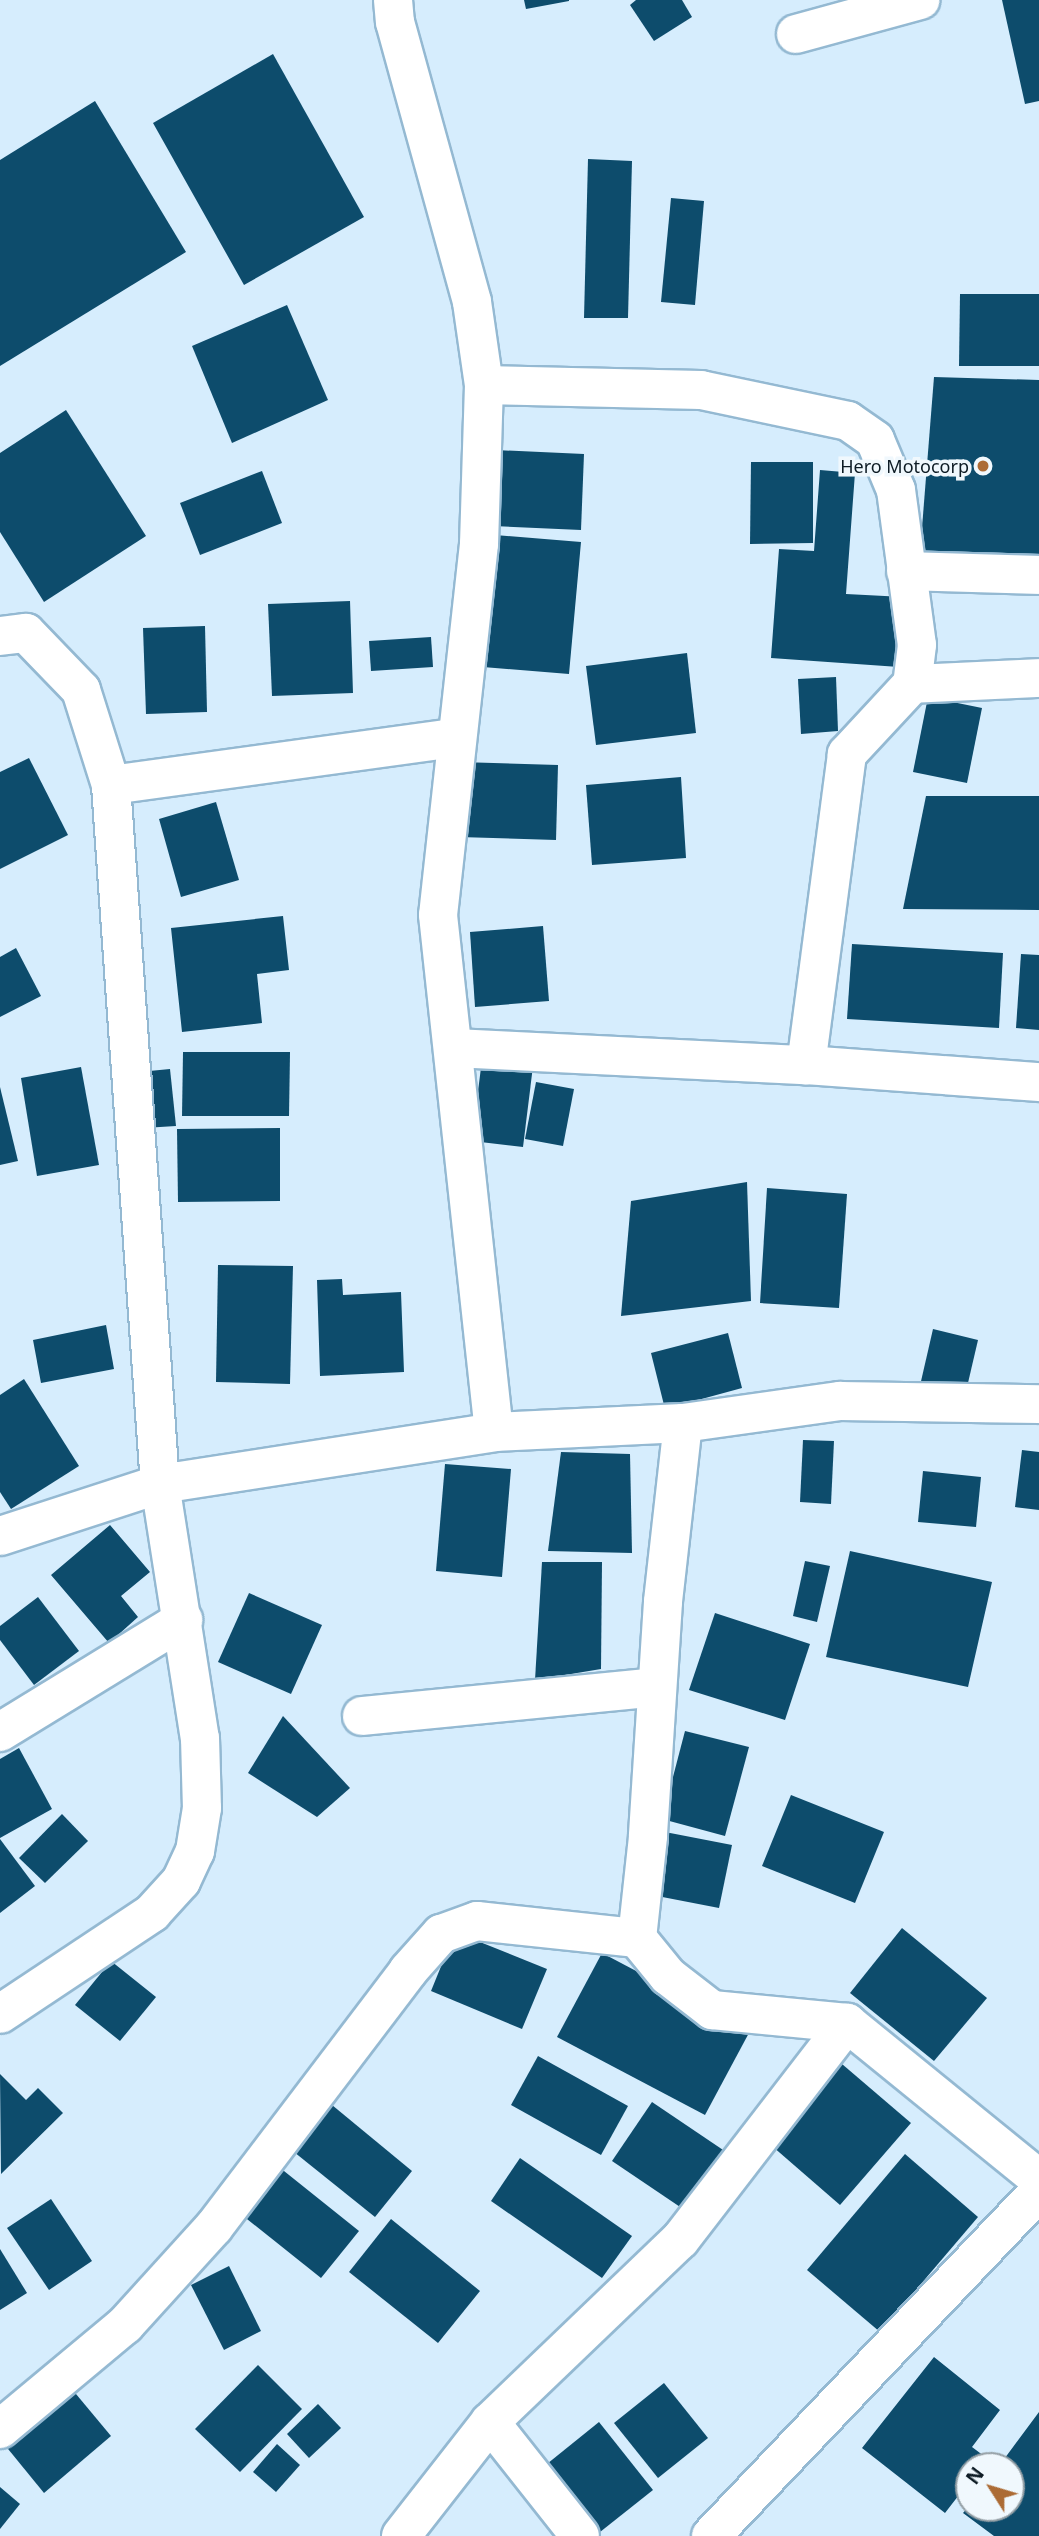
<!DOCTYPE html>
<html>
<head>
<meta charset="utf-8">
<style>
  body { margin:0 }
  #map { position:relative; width:1039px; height:2536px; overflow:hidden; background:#d6edfd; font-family:"Noto Sans",sans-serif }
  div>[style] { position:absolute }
  .building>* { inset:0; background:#0d4c6c }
  .roads { filter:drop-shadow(2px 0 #94b9d2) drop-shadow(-2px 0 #94b9d2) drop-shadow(0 2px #94b9d2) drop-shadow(0 -2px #94b9d2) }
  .minor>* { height:38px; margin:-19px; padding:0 19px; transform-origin:19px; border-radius:19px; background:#fff }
  .dots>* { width:19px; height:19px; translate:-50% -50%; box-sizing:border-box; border:4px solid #f0f8fd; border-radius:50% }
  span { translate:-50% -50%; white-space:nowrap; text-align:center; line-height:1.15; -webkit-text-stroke:7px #f0f8fd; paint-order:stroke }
  .poi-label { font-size:18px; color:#0d1b24 }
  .right { translate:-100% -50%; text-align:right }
  .north { position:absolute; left:955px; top:2452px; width:70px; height:70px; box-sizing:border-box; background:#f0f8fd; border:2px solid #95a0a6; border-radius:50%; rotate:307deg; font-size:19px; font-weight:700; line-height:28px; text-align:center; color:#0d1b24 }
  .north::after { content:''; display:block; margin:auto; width:24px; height:32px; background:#ac6b35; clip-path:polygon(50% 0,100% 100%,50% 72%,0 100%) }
</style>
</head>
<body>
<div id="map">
  <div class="building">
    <i style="clip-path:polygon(524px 0,569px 0,569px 1px,526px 9px)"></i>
    <i style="clip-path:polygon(636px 0,682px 0,692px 17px,654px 41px,630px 5px)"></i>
    <i style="clip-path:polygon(1002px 0,1039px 0,1039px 101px,1025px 104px)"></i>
    <i style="clip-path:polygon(273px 54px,364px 217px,244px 285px,153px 123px)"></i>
    <i style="clip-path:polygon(95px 101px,186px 252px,0 366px,0 160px)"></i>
    <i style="clip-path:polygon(588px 159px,632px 161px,628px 318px,584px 318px)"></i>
    <i style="clip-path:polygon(671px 198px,704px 201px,695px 305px,661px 302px)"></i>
    <i style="clip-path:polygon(960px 294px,1039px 294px,1039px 366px,959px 366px)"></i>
    <i style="clip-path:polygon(287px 305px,328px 400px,232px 443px,192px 346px)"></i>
    <i style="clip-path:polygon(934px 377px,1039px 380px,1039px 557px,920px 553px)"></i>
    <i style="clip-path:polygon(66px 410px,146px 536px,44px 602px,0 532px,0 453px)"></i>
    <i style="clip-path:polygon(496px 450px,584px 454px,581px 530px,493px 526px)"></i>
    <i style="clip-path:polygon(751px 462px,813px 462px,813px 543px,750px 544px)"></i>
    <i style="clip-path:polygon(820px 470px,855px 473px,846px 594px,904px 597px,899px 667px,771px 658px,779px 549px,814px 551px)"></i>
    <i style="clip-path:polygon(262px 471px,282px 523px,200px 555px,180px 503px)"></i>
    <i style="clip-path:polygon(495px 535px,581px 542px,569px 674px,483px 667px)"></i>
    <i style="clip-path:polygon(350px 601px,353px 693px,272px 696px,268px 604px)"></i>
    <i style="clip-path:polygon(205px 626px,207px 712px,146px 714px,143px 628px)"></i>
    <i style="clip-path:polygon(431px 637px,433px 667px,371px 671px,369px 641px)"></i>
    <i style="clip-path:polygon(687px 653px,696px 733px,596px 745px,586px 666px)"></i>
    <i style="clip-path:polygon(836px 677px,838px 731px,801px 734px,798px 679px)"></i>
    <i style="clip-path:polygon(928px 697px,982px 708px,967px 783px,913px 772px)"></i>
    <i style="clip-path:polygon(29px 758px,68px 835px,0 869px,0 772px)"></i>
    <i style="clip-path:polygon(460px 762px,558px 765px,556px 840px,459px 837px)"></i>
    <i style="clip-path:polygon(681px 777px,686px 858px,592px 865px,586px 785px)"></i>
    <i style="clip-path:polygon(926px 796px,1039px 796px,1039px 910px,903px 909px)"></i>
    <i style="clip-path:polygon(216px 802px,239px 880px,181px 897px,159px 819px)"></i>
    <i style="clip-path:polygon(283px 916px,289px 970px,257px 974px,262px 1023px,182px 1032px,171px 928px)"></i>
    <i style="clip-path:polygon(543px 926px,549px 1001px,475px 1007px,470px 932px)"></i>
    <i style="clip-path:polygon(852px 944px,1003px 953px,999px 1028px,847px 1019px)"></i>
    <i style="clip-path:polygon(16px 948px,41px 996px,0 1017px,0 957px)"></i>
    <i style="clip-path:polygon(1021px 954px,1039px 955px,1039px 1030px,1016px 1028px)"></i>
    <i style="clip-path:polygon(183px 1052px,290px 1052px,289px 1116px,182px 1116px)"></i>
    <i style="clip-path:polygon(482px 1059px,533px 1066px,523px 1147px,472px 1141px)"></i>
    <i style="clip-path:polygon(81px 1067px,99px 1165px,37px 1176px,21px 1078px)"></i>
    <i style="clip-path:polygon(170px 1069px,176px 1126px,144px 1128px,139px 1072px)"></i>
    <i style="clip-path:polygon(536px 1082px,574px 1089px,563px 1146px,525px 1139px)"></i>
    <i style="clip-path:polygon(0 1087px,18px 1161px,0 1165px)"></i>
    <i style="clip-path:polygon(280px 1128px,280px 1201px,178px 1202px,177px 1129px)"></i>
    <i style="clip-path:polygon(747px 1182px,751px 1301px,621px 1316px,631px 1201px)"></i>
    <i style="clip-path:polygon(767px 1188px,847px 1194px,839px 1308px,760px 1303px)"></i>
    <i style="clip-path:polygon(218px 1265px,293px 1266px,290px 1384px,216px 1382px)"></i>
    <i style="clip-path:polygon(342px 1279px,343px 1295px,401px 1292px,404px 1372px,320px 1376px,317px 1280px)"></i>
    <i style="clip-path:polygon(106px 1325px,114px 1369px,41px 1383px,33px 1340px)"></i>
    <i style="clip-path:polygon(933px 1329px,978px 1340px,964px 1400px,919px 1390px)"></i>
    <i style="clip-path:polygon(728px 1333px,742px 1388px,665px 1409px,651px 1353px)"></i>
    <i style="clip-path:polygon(24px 1379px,79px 1466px,11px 1509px,0 1492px,0 1395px)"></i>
    <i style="clip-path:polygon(803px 1440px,834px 1441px,831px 1504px,800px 1502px)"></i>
    <i style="clip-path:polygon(1022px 1450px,1039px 1452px,1039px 1510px,1015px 1507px)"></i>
    <i style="clip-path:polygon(561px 1452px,630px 1454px,632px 1553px,548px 1551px)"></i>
    <i style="clip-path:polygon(445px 1464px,511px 1469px,502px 1577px,436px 1571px)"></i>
    <i style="clip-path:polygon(923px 1471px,981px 1477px,976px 1527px,918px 1522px)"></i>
    <i style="clip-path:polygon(110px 1525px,150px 1572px,121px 1596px,138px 1617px,109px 1643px,51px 1575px)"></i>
    <i style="clip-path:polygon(850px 1551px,992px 1582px,968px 1687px,826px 1657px)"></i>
    <i style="clip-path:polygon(805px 1561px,830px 1566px,817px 1622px,793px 1616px)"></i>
    <i style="clip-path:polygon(542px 1562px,602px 1562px,601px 1669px,535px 1680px)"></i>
    <i style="clip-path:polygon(249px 1593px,322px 1625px,291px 1694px,218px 1662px)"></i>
    <i style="clip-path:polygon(38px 1597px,79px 1651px,34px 1685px,0 1640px,0 1626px)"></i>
    <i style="clip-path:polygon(715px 1613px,810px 1644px,785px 1720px,689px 1690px)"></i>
    <i style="clip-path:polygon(283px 1716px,350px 1788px,317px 1817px,248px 1773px)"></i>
    <i style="clip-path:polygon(685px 1731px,749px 1747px,725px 1836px,662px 1819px)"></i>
    <i style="clip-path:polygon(19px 1748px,52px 1809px,0 1838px,0 1759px)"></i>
    <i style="clip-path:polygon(791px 1795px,884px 1832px,855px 1903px,762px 1866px)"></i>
    <i style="clip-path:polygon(62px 1814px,88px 1841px,45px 1883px,19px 1858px)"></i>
    <i style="clip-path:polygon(665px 1832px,732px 1845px,719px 1908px,652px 1895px)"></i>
    <i style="clip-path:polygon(0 1839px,35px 1886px,0 1913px)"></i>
    <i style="clip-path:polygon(902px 1928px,987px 1998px,934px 2061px,850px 1993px)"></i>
    <i style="clip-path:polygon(455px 1932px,547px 1969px,522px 2029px,431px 1991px)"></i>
    <i style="clip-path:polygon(602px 1953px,750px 2031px,705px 2115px,557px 2037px)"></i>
    <i style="clip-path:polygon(111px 1961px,156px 1997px,120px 2041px,75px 2005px)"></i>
    <i style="clip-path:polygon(538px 2056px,628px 2106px,601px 2155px,511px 2105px)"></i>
    <i style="clip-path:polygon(842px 2064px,911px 2123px,840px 2205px,772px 2146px)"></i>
    <i style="clip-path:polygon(0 2074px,26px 2100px,38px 2088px,63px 2113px,1px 2174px)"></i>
    <i style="clip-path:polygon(652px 2102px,732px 2156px,692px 2215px,612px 2161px)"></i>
    <i style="clip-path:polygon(332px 2105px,412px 2171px,375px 2217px,294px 2152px)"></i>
    <i style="clip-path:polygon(905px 2154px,978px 2217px,880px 2332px,807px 2270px)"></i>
    <i style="clip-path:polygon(520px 2158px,632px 2236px,602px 2278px,491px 2201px)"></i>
    <i style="clip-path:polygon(269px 2159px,359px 2231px,321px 2278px,232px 2207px)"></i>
    <i style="clip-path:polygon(51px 2199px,92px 2261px,49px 2290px,7px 2228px)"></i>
    <i style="clip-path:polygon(391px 2219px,480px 2291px,438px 2343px,349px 2272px)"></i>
    <i style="clip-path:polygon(0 2249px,27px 2293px,0 2310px)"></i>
    <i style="clip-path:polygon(229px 2266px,261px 2331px,224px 2350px,191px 2285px)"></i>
    <i style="clip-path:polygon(934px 2357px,1000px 2410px,972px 2447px,988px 2459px,982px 2466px,969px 2466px,969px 2482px,945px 2513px,862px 2448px)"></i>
    <i style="clip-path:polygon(258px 2365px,302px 2409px,240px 2472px,195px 2429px)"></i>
    <i style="clip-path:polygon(664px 2383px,708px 2438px,658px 2478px,614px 2423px)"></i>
    <i style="clip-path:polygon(71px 2388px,111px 2436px,44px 2493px,4px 2444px)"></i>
    <i style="clip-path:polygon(318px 2404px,341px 2428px,309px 2458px,287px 2434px)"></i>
    <i style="clip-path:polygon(1039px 2412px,1039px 2536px,994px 2536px,963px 2513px,967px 2508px,1011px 2508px,1011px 2466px,999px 2466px)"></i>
    <i style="clip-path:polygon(599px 2422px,653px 2490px,595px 2536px,537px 2472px)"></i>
    <i style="clip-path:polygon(277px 2444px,300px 2465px,276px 2492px,253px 2472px)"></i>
    <i style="clip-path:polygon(0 2487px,20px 2504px,0 2529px)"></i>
  </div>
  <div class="roads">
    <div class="minor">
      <i style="left:393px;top:0;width:22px;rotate:85deg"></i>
      <i style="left:395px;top:22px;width:290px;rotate:74.6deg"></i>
      <i style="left:472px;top:302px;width:84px;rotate:81.8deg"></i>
      <i style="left:484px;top:385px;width:159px;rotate:91.8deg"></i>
      <i style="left:479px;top:544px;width:373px;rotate:96.3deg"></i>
      <i style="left:438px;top:915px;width:520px;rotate:83.82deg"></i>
      <i style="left:796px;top:34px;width:129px;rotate:-15.3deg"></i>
      <i style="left:484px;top:385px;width:217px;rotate:1.3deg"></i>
      <i style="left:701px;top:390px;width:150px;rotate:11.9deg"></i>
      <i style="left:848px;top:421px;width:33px;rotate:35deg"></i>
      <i style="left:875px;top:440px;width:54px;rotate:67.2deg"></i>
      <i style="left:896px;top:490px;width:156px;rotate:82.3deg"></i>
      <i style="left:917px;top:645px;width:39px;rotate:97deg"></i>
      <i style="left:912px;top:684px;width:96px;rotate:132.9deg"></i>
      <i style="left:847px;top:754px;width:314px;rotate:97.5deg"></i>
      <i style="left:906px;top:571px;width:133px;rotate:1.7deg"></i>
      <i style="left:0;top:636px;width:26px;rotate:-7deg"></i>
      <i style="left:26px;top:633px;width:79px;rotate:46deg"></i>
      <i style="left:81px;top:690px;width:100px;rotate:72.5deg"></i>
      <i style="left:111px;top:785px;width:701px;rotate:85.99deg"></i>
      <i style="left:160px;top:1484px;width:257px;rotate:81.1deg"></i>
      <i style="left:200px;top:1738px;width:70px;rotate:88.4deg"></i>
      <i style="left:202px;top:1808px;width:44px;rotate:99.2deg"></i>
      <i style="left:195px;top:1851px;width:33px;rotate:115deg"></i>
      <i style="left:181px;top:1881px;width:43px;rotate:132.2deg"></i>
      <i style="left:152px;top:1913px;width:182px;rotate:146.4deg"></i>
      <i style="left:912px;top:684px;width:127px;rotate:-2.7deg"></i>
      <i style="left:111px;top:785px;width:348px;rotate:-7.8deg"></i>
      <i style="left:454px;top:1048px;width:352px;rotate:2.8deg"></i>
      <i style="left:806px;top:1065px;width:234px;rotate:4.2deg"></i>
      <i style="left:683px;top:1423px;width:180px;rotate:96.4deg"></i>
      <i style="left:663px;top:1602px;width:235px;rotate:93.7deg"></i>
      <i style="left:648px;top:1837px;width:102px;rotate:96.2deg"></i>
      <i style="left:637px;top:1938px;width:49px;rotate:50.8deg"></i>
      <i style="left:668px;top:1976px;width:56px;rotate:37.7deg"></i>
      <i style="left:712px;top:2010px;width:136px;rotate:5.5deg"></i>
      <i style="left:847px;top:2023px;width:247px;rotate:39.1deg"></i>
      <i style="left:0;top:1536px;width:168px;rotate:-18deg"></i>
      <i style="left:160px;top:1484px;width:338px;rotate:-8.8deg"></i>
      <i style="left:494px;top:1432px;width:189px;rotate:-2.7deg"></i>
      <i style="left:683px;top:1423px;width:159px;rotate:-8deg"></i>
      <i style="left:840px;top:1401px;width:199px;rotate:0.9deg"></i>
      <i style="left:362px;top:1716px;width:296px;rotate:-5.6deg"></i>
      <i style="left:0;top:1732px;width:215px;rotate:-31.5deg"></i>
      <i style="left:490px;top:2422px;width:145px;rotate:51.7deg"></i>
      <i style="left:0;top:2429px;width:163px;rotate:-39.8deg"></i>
      <i style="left:125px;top:2325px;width:132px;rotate:-47.8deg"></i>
      <i style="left:214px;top:2227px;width:321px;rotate:-52.8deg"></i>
      <i style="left:408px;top:1971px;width:50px;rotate:-48.3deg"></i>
      <i style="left:441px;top:1934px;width:38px;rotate:-20deg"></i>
      <i style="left:477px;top:1921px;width:161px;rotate:6.1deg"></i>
      <i style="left:401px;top:2536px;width:145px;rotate:-52deg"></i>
      <i style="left:490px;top:2422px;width:263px;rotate:-43.8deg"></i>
      <i style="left:680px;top:2240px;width:274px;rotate:-52.4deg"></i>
      <i style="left:711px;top:2536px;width:475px;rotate:-46.4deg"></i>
    </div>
  </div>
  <div class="dots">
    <i style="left:983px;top:466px;background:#ac6b35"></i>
  </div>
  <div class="poi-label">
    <span class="right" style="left:969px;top:466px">Hero Motocorp</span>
  </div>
  <div class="north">N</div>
</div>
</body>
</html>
